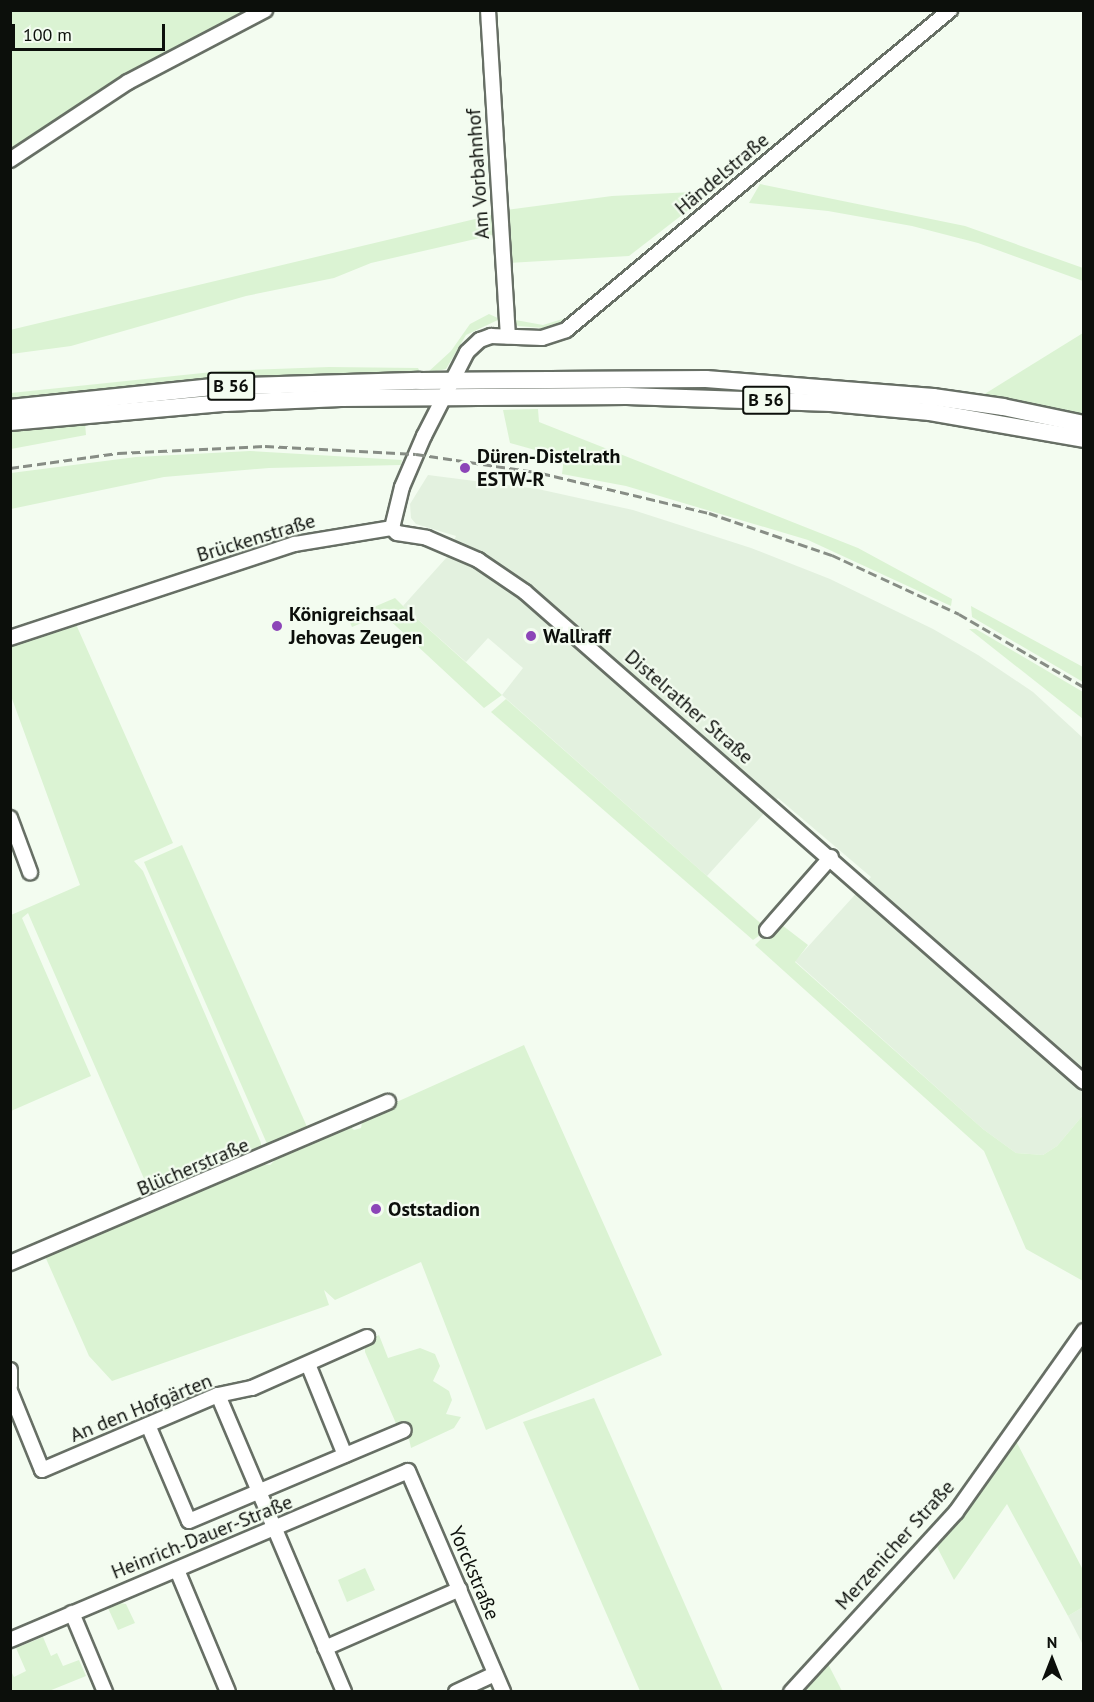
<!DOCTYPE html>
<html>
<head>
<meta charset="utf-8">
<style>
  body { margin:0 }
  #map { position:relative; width:1094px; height:1702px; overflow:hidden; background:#f3fcf0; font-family:"PT Sans",sans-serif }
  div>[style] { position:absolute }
  .built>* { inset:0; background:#e3f1df }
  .green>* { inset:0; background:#dbf3d3 }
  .roads { filter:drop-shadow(2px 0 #676f65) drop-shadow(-2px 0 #676f65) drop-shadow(0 2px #676f65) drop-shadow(0 -2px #676f65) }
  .minor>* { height:14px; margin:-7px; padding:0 7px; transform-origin:7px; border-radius:7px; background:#fff }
  .major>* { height:16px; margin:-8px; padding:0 8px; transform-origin:8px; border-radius:8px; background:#fff }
  .rail>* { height:3px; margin-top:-1.5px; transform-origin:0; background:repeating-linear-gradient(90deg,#878d85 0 9px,transparent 0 13.5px) }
  .dots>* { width:16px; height:16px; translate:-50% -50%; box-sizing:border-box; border:3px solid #f3fcf0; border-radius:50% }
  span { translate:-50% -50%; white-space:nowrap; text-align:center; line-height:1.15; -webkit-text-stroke:4.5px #f3fcf0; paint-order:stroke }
  .shield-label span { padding:2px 4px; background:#f3fcf0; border:2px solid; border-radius:4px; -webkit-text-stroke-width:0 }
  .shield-label { font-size:18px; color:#0c0f0b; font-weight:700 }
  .street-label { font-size:20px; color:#0c0f0b }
  .poi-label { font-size:20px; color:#0c0f0b; font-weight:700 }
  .left { translate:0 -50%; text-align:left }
  .frame { position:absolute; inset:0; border:12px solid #0c0f0b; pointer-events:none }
  .north { position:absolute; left:1022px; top:1630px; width:60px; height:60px; -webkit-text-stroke:4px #f3fcf0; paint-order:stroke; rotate:0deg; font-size:16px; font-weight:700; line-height:24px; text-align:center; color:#0c0f0b }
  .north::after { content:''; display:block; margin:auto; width:21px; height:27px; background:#0c0f0b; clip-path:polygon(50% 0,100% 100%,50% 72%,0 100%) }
  .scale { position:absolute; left:12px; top:24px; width:153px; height:27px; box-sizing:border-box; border:3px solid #0c0f0b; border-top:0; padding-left:8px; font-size:18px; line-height:21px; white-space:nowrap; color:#0c0f0b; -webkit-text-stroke:4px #f3fcf0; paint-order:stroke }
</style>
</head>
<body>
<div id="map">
  <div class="built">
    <i style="clip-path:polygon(428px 475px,538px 489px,633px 510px,751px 548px,830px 579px,933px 629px,978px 655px,1033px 692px,1083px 738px,1083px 1115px,1057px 1146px,1043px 1155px,1016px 1153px,983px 1129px,795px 961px,871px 877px,778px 798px,707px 876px,502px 695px,523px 668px,488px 638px,466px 662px,403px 606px,447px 557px,456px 536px,416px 524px,411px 518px,410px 504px)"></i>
    <i style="clip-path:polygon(1083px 1607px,1083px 1645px,1068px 1616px)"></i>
  </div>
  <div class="green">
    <i style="clip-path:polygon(11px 11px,257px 11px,11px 156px)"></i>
    <i style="clip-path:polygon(784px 138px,567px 322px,543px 328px,518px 326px,510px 319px,543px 325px,569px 317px)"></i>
    <i style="clip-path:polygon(760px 184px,965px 226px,1083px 268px,1083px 281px,978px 243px,912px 226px,828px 211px,749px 203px)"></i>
    <i style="clip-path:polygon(713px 191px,629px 256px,508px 263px,506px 210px,612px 196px)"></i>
    <i style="clip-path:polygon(496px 214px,497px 234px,371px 263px,334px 278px,246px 296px,71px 346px,11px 354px,10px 330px)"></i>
    <i style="clip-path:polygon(489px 314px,500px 319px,466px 335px,446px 369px,427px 373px,451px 351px,470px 324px)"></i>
    <i style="clip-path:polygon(1083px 333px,1083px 417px,983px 395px)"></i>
    <i style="clip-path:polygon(329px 367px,418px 368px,420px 372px,11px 401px,11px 393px,222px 371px)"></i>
    <i style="clip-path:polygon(538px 409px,539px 422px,858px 548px,952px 599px,951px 606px,808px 540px,626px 486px,562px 474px,564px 458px,510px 443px,503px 410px)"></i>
    <i style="clip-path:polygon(85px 423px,86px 435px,11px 449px,11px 429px)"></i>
    <i style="clip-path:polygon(250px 451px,402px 460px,401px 465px,269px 468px,164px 477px,11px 509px,11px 473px,136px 457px)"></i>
    <i style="clip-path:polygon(395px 598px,403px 606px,502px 695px,484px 708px,383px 614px,352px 627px,348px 618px)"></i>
    <i style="clip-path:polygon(971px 606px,1083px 667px,1083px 682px,972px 617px)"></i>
    <i style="clip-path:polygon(75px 622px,173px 843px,134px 861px,143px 871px,261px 1143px,261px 1149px,152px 1197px,28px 913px,22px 918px,91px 1076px,11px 1111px,11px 915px,80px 885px,11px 696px,11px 642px)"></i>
    <i style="clip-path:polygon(969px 629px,976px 629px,1083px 692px,1083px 719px)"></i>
    <i style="clip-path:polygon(506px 699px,766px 928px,763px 933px,753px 940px,491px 712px)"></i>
    <i style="clip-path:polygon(182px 845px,308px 1129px,268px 1146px,144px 862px)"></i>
    <i style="clip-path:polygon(778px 922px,808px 945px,795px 962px,983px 1129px,1016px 1153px,1043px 1155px,1057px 1146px,1083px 1115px,1083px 1281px,1026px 1249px,984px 1151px,755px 945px)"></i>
    <i style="clip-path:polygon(524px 1045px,662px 1355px,486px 1430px,421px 1262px,335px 1300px,324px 1290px,329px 1305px,112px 1381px,89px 1356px,44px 1254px,260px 1164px,270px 1165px,282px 1153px,347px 1124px,354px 1130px,361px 1128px,363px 1117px)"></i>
    <i style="clip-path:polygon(379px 1335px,388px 1358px,420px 1348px,435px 1354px,440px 1366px,433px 1381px,449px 1391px,452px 1400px,446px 1414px,461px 1417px,454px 1428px,411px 1448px,407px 1430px,398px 1428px,365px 1352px,365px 1341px)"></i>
    <i style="clip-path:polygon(594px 1398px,723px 1691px,640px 1691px,523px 1422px)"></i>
    <i style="clip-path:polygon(1015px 1439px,1083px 1570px,1083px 1607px,1068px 1616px,1007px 1504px,954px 1580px,935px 1543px)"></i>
    <i style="clip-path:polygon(365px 1568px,375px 1590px,347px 1602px,338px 1580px)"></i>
    <i style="clip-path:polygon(120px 1603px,126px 1604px,135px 1623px,118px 1630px,108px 1608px)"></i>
    <i style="clip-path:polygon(43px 1637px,51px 1656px,57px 1653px,63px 1666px,79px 1660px,86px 1676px,49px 1691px,11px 1691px,11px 1671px,14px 1677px,26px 1671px,16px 1648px)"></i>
    <i style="clip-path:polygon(827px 1662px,842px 1691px,801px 1692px)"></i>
  </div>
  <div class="roads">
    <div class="minor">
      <i style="left:488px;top:10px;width:327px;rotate:86.5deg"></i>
      <i style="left:10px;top:160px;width:141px;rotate:-33.5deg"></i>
      <i style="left:128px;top:82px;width:155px;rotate:-27.7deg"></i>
      <i style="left:392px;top:528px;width:7px;rotate:45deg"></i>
      <i style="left:397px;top:533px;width:30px;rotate:9deg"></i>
      <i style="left:427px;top:538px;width:56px;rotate:23.3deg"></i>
      <i style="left:478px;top:560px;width:57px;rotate:34.2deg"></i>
      <i style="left:525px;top:592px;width:743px;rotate:41.24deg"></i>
      <i style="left:392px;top:528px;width:42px;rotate:-76.3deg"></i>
      <i style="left:402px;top:487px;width:56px;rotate:-66.7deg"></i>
      <i style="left:424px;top:436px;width:94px;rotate:-62.9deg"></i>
      <i style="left:467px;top:352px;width:18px;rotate:-43deg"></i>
      <i style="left:480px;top:340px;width:12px;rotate:-20deg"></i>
      <i style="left:491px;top:336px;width:51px;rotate:2.2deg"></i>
      <i style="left:542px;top:338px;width:25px;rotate:-18deg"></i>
      <i style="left:566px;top:330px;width:500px;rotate:-39.8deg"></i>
      <i style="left:10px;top:638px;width:300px;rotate:-18.3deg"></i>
      <i style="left:295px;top:544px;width:98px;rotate:-9.4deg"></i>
      <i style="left:10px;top:818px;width:58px;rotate:69.7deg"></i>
      <i style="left:767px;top:930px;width:97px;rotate:-48.8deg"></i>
      <i style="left:10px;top:1263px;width:411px;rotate:-23.1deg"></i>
      <i style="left:308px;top:1364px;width:98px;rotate:67.9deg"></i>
      <i style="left:10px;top:1370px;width:16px;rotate:90deg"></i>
      <i style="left:10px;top:1391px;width:85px;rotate:67.9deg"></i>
      <i style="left:42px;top:1470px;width:191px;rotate:-23.1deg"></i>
      <i style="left:218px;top:1395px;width:35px;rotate:-12deg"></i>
      <i style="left:252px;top:1388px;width:126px;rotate:-23.9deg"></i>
      <i style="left:218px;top:1395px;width:323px;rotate:67deg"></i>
      <i style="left:148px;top:1425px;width:104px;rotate:66.9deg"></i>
      <i style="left:189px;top:1521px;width:233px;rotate:-22.9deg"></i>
      <i style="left:177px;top:1570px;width:132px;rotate:67.3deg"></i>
      <i style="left:72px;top:1613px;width:86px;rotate:67.3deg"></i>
      <i style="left:10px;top:1640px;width:432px;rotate:-23deg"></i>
      <i style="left:408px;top:1471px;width:241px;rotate:66.7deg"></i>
      <i style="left:325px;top:1648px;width:147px;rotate:-23.6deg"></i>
      <i style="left:456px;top:1692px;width:43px;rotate:-24.8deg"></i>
      <i style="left:791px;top:1692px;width:244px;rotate:-47.5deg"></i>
      <i style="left:956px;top:1512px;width:222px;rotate:-54.7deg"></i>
    </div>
    <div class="major">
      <i style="left:10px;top:408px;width:204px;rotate:-5.9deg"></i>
      <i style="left:213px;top:387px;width:207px;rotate:-1.7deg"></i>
      <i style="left:420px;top:381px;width:286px;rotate:-0.4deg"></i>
      <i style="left:706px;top:379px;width:228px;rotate:4.5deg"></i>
      <i style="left:933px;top:397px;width:71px;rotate:8.1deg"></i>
      <i style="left:1003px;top:407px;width:83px;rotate:11.9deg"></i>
      <i style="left:10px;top:422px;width:216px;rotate:-5.1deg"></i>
      <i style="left:225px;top:403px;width:116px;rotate:-2.5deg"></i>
      <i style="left:341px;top:398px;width:286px;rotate:-0.4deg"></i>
      <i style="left:627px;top:396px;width:204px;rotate:2deg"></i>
      <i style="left:831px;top:403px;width:99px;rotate:5.2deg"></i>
      <i style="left:930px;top:412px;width:156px;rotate:9.9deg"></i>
    </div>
  </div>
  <div class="rail">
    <i style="left:10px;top:468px;width:109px;rotate:-7.9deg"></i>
    <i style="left:118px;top:453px;width:147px;rotate:-2.7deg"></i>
    <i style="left:265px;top:446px;width:151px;rotate:3deg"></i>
    <i style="left:416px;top:454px;width:126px;rotate:8.6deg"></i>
    <i style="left:541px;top:473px;width:173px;rotate:13.4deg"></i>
    <i style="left:709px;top:513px;width:130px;rotate:18.9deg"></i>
    <i style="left:832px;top:555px;width:140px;rotate:24.9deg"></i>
    <i style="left:959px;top:614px;width:145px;rotate:30.3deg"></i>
  </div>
  <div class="dots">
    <i style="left:465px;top:468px;background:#8c45b8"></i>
    <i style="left:277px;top:626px;background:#8c45b8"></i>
    <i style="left:531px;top:636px;background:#8c45b8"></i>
    <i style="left:376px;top:1209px;background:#8c45b8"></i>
  </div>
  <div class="shield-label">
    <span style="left:231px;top:386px">B 56</span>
    <span style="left:766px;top:400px">B 56</span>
  </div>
  <div class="street-label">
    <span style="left:478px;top:174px;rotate:-94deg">Am Vorbahnhof</span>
    <span style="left:722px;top:174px;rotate:-40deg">Händelstraße</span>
    <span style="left:256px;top:538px;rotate:-17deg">Brückenstraße</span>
    <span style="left:689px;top:707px;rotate:41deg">Distelrather Straße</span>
    <span style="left:193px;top:1167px;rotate:-23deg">Blücherstraße</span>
    <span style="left:141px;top:1408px;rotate:-22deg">An den Hofgärten</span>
    <span style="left:202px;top:1537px;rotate:-22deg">Heinrich-Dauer-Straße</span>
    <span style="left:895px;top:1545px;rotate:-48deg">Merzenicher Straße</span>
    <span style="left:474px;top:1573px;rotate:67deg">Yorckstraße</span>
  </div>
  <div class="poi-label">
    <span class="left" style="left:477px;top:468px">Düren-Distelrath<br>ESTW-R</span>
    <span class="left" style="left:289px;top:626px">Königreichsaal<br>Jehovas Zeugen</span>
    <span class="left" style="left:543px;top:636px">Wallraff</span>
    <span class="left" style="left:388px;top:1209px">Oststadion</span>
  </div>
  <div class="frame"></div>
  <div class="north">N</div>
  <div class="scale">100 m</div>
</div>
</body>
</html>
